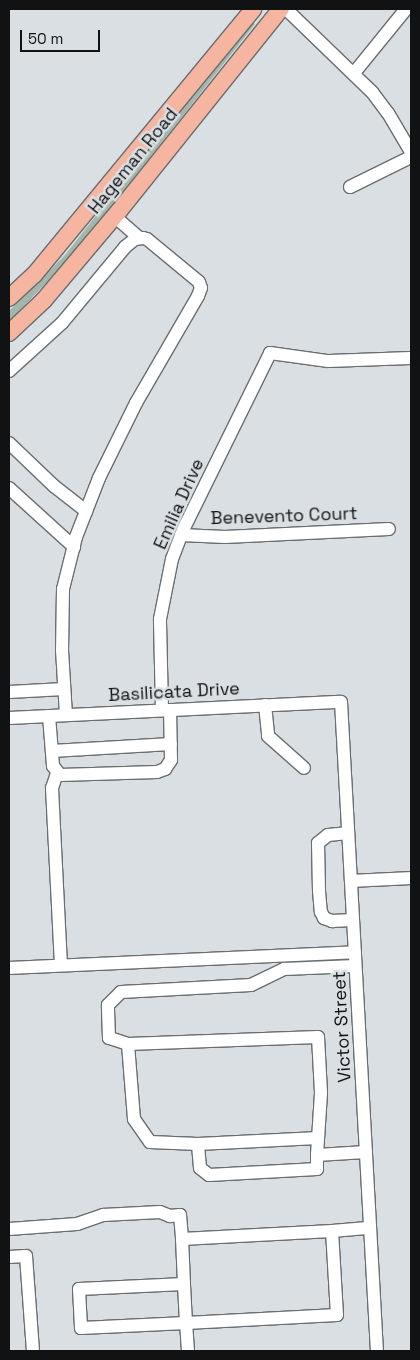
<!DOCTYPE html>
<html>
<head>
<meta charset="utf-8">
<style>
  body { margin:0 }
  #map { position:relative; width:420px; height:1360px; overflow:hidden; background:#dadfe3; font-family:"Space Grotesk",sans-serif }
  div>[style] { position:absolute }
  .green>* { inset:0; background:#a2b7a9 }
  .roads { filter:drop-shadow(1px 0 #6a6e71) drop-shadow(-1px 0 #6a6e71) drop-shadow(0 1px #6a6e71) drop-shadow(0 -1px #6a6e71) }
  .minor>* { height:12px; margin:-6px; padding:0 6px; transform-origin:6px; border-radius:6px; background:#fff }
  .major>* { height:16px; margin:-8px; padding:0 8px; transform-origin:8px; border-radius:8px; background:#f6b5a1 }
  span { translate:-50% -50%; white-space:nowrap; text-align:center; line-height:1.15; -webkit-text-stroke:5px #dadfe3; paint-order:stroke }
  .street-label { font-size:18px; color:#111214 }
  .frame { position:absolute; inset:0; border:10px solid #111214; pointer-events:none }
  .scale { position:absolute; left:20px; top:30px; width:80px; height:22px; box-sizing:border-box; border:2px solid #111214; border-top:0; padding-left:6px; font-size:15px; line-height:18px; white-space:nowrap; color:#111214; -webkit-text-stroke:4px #dadfe3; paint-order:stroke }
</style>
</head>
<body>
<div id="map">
  <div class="green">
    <i style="clip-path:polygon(253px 23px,255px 24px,78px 249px,9px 322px,9px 311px,65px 255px,239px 34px)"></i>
  </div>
  <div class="roads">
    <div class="minor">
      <i style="left:286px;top:9px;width:120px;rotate:44deg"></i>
      <i style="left:372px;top:92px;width:26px;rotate:53deg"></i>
      <i style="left:388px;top:113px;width:45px;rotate:59.5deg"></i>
      <i style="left:354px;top:73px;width:82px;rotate:-50.9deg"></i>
      <i style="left:350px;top:187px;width:68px;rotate:-26.2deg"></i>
      <i style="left:114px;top:216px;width:33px;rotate:41deg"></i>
      <i style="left:9px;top:371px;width:72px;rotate:-42.2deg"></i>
      <i style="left:62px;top:323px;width:99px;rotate:-50.3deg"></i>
      <i style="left:125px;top:247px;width:13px;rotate:-39deg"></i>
      <i style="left:135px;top:239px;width:8px;rotate:-7deg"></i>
      <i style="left:143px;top:238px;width:4px;rotate:14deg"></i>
      <i style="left:147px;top:239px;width:67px;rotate:39.6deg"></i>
      <i style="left:199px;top:282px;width:6px;rotate:72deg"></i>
      <i style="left:201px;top:288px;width:9px;rotate:111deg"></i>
      <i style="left:198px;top:296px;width:124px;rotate:120.1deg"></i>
      <i style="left:136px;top:403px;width:84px;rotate:116.3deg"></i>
      <i style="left:99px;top:478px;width:63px;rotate:111.3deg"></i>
      <i style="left:76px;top:537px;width:54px;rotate:104deg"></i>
      <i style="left:63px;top:589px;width:61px;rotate:90.9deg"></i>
      <i style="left:62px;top:650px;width:65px;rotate:86.5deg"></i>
      <i style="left:9px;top:443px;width:62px;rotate:43.7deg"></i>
      <i style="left:54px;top:486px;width:41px;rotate:38deg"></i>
      <i style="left:9px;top:488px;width:88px;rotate:42.2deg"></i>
      <i style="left:181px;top:535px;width:44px;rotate:2.6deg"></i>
      <i style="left:225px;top:537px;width:164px;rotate:-2.8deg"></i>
      <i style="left:9px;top:692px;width:55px;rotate:-3.1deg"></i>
      <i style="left:265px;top:705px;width:31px;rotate:84deg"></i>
      <i style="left:268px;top:736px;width:48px;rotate:41.6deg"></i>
      <i style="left:162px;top:710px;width:91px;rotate:-91.3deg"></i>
      <i style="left:160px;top:619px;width:61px;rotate:-78.7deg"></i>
      <i style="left:172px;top:559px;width:33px;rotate:-69deg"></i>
      <i style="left:184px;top:528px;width:195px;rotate:-63.8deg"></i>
      <i style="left:270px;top:353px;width:59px;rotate:7.9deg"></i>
      <i style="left:328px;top:361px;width:83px;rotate:-2.1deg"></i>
      <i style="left:49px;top:716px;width:50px;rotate:85.4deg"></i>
      <i style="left:53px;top:766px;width:11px;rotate:52deg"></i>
      <i style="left:60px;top:775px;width:97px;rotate:-1.8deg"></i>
      <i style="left:157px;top:772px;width:9px;rotate:-21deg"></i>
      <i style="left:165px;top:769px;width:11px;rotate:-56deg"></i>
      <i style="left:171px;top:760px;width:50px;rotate:-91.1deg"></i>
      <i style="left:9px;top:718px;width:332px;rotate:-2.8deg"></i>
      <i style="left:341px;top:702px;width:650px;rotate:86.83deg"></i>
      <i style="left:52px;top:751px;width:119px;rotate:-3.4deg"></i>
      <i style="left:57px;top:773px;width:16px;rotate:108deg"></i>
      <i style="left:52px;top:788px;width:177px;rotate:87.1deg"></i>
      <i style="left:348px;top:833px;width:20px;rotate:174deg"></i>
      <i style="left:328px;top:835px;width:13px;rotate:141deg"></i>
      <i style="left:318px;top:843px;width:48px;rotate:88.8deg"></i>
      <i style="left:319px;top:891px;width:21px;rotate:85deg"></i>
      <i style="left:321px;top:912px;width:7px;rotate:63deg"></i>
      <i style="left:324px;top:918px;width:9px;rotate:21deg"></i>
      <i style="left:332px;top:921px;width:21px;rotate:-3deg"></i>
      <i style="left:351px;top:881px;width:60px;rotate:-2.9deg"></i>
      <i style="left:9px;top:968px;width:346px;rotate:-2.6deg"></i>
      <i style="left:128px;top:1044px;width:20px;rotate:-162deg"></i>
      <i style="left:109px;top:1038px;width:33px;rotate:-92deg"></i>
      <i style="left:108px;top:1005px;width:18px;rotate:-45deg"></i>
      <i style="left:121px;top:992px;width:130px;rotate:-3.1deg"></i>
      <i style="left:251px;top:985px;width:37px;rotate:-26deg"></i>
      <i style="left:284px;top:969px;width:71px;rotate:-2.4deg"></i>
      <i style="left:198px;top:1144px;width:48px;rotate:-177.6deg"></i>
      <i style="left:150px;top:1142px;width:28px;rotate:-125deg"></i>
      <i style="left:134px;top:1119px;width:75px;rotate:-94.6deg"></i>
      <i style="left:128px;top:1044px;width:190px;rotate:-2.1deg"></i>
      <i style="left:318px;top:1037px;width:56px;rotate:86.9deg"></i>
      <i style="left:321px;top:1093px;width:62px;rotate:93.7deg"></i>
      <i style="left:317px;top:1155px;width:49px;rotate:-3.5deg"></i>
      <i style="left:317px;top:1155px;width:14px;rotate:90deg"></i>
      <i style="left:317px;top:1169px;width:108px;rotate:176.8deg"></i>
      <i style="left:209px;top:1175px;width:11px;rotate:-142deg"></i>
      <i style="left:200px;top:1168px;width:24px;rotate:-95deg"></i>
      <i style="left:198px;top:1144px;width:120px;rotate:-2.9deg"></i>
      <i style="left:9px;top:1229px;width:68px;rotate:-4.2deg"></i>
      <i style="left:77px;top:1224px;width:28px;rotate:-19deg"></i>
      <i style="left:103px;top:1215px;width:57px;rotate:-3deg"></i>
      <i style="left:160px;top:1212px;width:11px;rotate:22deg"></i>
      <i style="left:170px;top:1216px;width:10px;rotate:-6deg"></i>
      <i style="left:180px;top:1215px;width:24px;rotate:85deg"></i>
      <i style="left:9px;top:1257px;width:17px;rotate:-3deg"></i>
      <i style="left:26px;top:1256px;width:95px;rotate:85.8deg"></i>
      <i style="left:184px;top:1284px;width:45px;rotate:-92.5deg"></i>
      <i style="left:182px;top:1239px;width:150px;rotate:-3.1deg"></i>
      <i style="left:188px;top:1351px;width:28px;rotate:-94deg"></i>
      <i style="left:186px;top:1323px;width:39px;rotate:-93deg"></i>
      <i style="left:184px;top:1284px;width:105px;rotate:177.3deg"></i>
      <i style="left:79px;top:1289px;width:39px;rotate:87deg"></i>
      <i style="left:81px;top:1328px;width:105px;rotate:-2.7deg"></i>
      <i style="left:186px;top:1323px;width:151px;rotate:-3deg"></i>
      <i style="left:337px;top:1315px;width:84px;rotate:-93.4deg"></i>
      <i style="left:332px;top:1231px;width:38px;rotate:-5deg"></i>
    </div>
    <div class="major">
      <i style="left:9px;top:298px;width:34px;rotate:-43deg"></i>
      <i style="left:34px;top:275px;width:345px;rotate:-50.5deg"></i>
      <i style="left:9px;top:333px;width:48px;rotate:-43.3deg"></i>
      <i style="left:44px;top:300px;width:116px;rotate:-49.9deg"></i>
      <i style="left:119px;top:211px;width:259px;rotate:-51.3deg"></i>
    </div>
  </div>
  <div class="street-label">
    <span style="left:133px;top:161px;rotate:-51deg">Hageman Road</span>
    <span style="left:179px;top:504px;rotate:-66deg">Emilia Drive</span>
    <span style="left:284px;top:516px;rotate:-2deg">Benevento Court</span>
    <span style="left:174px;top:692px;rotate:-3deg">Basilicata Drive</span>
    <span style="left:342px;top:1027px;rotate:-93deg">Victor Street</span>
  </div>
  <div class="frame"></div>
  <div class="scale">50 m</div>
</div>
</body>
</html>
